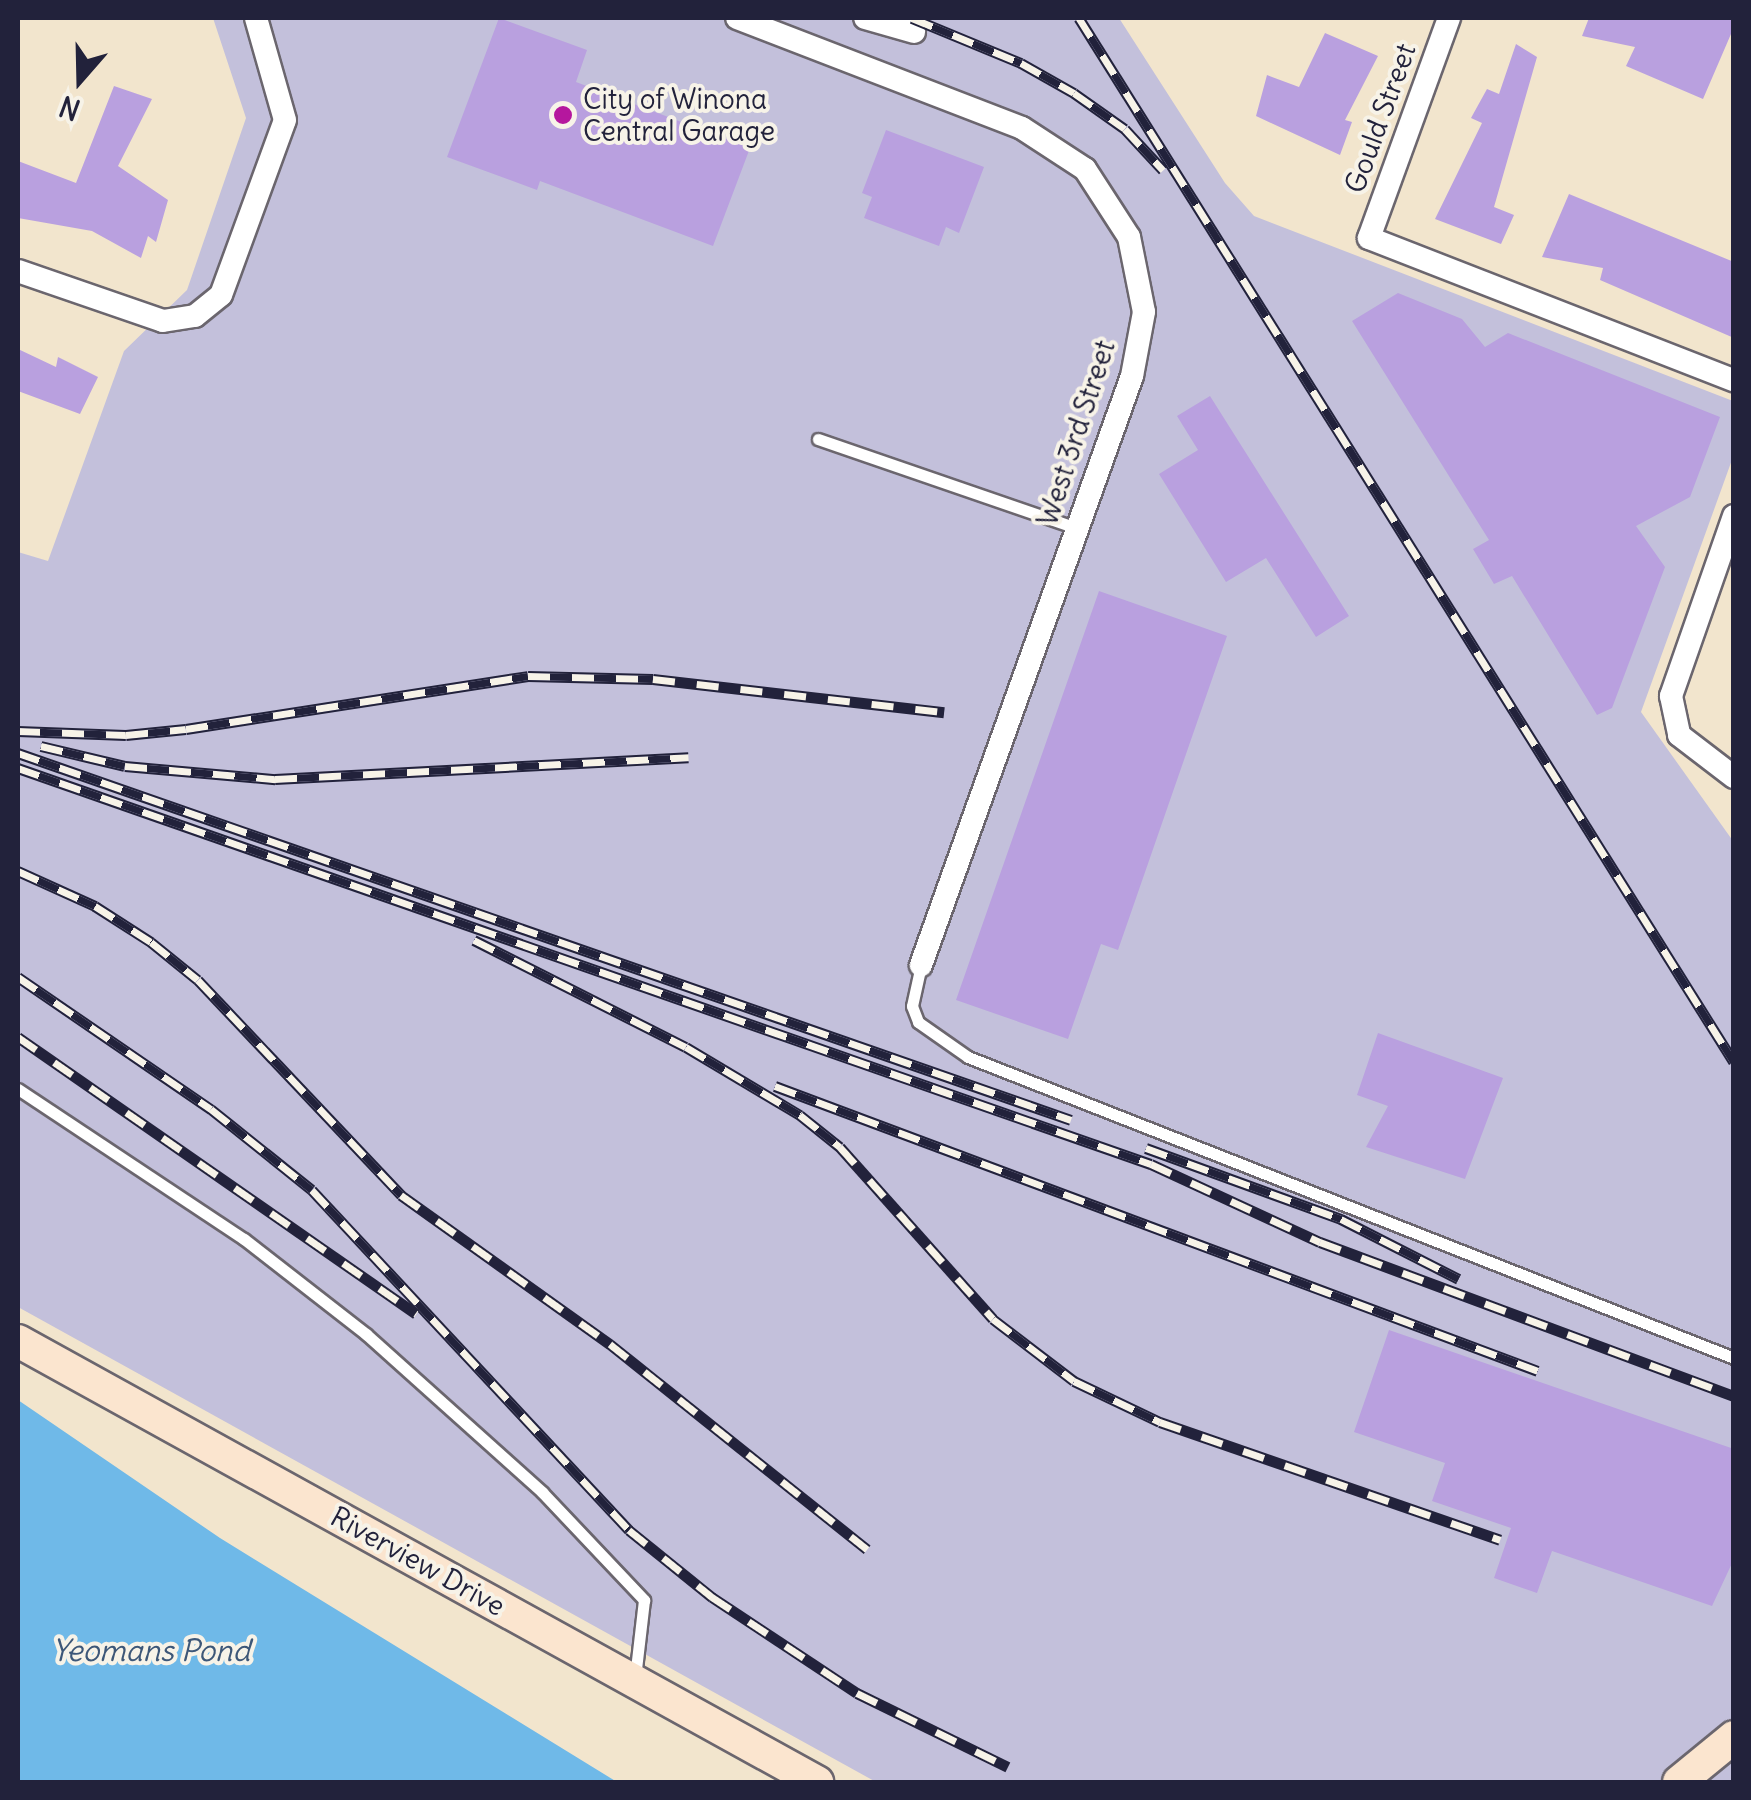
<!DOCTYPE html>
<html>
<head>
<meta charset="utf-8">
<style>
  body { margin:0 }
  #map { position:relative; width:1751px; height:1800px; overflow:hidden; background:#f2e5cd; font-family:Delius,sans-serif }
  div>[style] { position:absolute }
  .industrial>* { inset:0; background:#c3c0db }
  .water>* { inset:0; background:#6fb9e8 }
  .building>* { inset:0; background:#b9a0df }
  .roads { filter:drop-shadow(2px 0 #6b666e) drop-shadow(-2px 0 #6b666e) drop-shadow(0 2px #6b666e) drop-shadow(0 -2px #6b666e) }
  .lane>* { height:11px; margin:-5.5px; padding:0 5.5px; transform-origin:5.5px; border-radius:5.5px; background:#fff }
  .street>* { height:22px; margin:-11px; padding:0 11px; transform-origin:11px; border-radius:11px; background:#fff }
  .secondary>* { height:32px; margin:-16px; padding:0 16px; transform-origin:16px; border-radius:16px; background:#fbe5cf }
  .rail>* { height:11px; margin-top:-5.5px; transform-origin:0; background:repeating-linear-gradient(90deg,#f7f3e8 0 22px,#22223b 0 44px); box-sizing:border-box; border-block:2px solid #22223b }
  .dots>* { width:28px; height:28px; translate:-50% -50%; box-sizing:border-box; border:5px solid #f7f3e8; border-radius:50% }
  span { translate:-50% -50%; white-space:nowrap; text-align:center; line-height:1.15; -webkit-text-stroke:8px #f7f3e8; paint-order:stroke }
  .poi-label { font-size:28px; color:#22223b }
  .left { translate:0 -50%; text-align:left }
  .street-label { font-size:28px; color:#22223b }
  .water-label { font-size:30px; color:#3d5778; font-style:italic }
  .frame { position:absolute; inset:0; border:20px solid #22223b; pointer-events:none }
  .north { position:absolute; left:30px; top:30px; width:100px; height:100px; -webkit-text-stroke:8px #f7f3e8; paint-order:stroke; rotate:200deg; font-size:28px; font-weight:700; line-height:40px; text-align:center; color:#22223b }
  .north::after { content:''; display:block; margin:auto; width:35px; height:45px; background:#22223b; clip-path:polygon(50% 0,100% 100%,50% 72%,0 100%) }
</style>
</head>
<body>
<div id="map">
  <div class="industrial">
    <i style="clip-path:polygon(213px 18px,1119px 18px,1225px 183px,1254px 216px,1733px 401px,1733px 457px,1641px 712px,1733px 841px,1733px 1782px,876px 1782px,18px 1307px,18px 552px,48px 561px,124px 351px,187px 290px,246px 118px)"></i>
  </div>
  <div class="water">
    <i style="clip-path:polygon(18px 1400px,220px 1538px,617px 1782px,18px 1782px)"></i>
  </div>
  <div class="building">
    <i style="clip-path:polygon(499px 18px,587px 50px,576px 82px,750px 148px,713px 246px,540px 181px,537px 190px,447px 157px)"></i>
    <i style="clip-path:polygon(1589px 18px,1734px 18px,1734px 27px,1703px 99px,1626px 66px,1635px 47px,1582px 36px)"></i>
    <i style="clip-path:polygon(1325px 33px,1378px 56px,1345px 120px,1352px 122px,1340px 155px,1256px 116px,1267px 75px,1299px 87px)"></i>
    <i style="clip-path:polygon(1516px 44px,1537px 57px,1494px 207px,1514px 215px,1501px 244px,1435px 219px,1482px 123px,1471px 118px,1487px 89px,1499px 94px)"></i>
    <i style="clip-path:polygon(114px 86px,152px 99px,118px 166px,168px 200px,156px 242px,148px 236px,141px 258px,92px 231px,18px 218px,18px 161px,76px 183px)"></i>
    <i style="clip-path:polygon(886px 130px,984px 167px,959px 233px,946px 227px,939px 246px,864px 218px,872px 197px,862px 193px)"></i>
    <i style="clip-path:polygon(1569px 194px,1734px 262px,1734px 338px,1600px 280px,1603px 268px,1542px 257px)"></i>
    <i style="clip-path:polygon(1398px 293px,1462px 319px,1485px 347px,1508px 333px,1720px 417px,1690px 497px,1636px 526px,1665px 567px,1612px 708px,1597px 715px,1512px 576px,1494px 584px,1473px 549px,1489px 540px,1352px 321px)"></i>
    <i style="clip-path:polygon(18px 349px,56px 367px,58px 357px,98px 377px,80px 414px,18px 391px)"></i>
    <i style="clip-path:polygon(1210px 396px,1349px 616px,1316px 637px,1266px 558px,1226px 582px,1159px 474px,1198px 450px,1177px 416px)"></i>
    <i style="clip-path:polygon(1099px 591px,1227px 636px,1118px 950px,1101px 944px,1068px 1039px,956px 1000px)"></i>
    <i style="clip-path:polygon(1378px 1033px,1503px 1078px,1465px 1179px,1366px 1147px,1388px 1106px,1357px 1095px)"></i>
    <i style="clip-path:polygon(1389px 1330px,1734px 1449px,1734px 1559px,1712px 1606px,1552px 1551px,1537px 1593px,1494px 1578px,1511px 1528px,1432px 1501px,1445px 1463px,1354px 1432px)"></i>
  </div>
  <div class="roads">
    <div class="lane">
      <i style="left:818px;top:439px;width:274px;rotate:19deg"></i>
      <i style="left:921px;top:965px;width:42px;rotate:102.4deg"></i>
      <i style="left:912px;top:1006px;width:17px;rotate:69deg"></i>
      <i style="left:918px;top:1022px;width:61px;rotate:35deg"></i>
      <i style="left:968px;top:1057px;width:823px;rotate:21.45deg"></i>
      <i style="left:18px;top:1089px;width:271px;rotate:33.6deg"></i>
      <i style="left:244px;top:1239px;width:155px;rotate:37.9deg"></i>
      <i style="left:366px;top:1334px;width:237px;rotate:41.9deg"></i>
      <i style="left:542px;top:1492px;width:149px;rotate:46.6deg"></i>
      <i style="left:644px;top:1600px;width:79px;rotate:96.6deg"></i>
    </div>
    <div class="street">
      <i style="left:737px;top:18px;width:305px;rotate:21.1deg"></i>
      <i style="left:1022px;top:128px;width:75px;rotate:33.1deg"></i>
      <i style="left:1085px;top:169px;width:81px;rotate:57.1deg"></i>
      <i style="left:1129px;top:237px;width:76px;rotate:78.7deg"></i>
      <i style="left:1144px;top:312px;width:65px;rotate:100.6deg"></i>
      <i style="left:1132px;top:376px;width:626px;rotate:109.71deg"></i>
      <i style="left:865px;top:18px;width:51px;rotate:15.9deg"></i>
      <i style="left:1449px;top:18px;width:234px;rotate:110deg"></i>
      <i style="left:1369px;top:238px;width:392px;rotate:21.3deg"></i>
      <i style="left:18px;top:271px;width:153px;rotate:19deg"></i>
      <i style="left:163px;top:321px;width:32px;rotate:-9deg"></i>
      <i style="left:195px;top:316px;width:33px;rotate:-39deg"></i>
      <i style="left:221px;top:295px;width:186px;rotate:-69.9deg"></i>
      <i style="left:285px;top:120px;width:106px;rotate:-105.9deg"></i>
      <i style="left:1734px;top:516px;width:191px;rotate:109.3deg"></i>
      <i style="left:1671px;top:696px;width:40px;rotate:78deg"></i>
      <i style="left:1679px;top:735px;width:69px;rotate:37.4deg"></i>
    </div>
    <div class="secondary">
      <i style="left:18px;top:1341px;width:913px;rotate:28.9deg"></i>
      <i style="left:1679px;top:1782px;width:71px;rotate:-39.3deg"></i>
    </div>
  </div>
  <div class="rail">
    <i style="left:912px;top:18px;width:118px;rotate:22.4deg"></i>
    <i style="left:1021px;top:63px;width:61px;rotate:29.5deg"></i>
    <i style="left:1074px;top:93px;width:62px;rotate:35.2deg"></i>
    <i style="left:1125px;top:129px;width:56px;rotate:47.2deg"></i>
    <i style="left:1079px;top:18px;width:1232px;rotate:57.9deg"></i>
    <i style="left:18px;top:731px;width:108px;rotate:2.1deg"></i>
    <i style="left:126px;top:735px;width:60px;rotate:-5.7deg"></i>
    <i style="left:186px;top:729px;width:346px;rotate:-8.8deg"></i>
    <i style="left:528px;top:676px;width:125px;rotate:1.4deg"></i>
    <i style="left:653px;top:679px;width:293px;rotate:6.5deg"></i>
    <i style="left:41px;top:746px;width:86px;rotate:13.4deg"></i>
    <i style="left:125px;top:766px;width:151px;rotate:5deg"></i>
    <i style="left:275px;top:779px;width:414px;rotate:-3deg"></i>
    <i style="left:18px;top:753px;width:1115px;rotate:19.21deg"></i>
    <i style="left:18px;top:768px;width:1200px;rotate:19.27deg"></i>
    <i style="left:1151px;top:1164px;width:186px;rotate:24.8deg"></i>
    <i style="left:1320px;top:1242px;width:442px;rotate:20.4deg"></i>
    <i style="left:18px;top:871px;width:85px;rotate:24.4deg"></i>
    <i style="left:95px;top:906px;width:67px;rotate:32.7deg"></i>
    <i style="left:151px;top:942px;width:60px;rotate:39deg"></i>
    <i style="left:198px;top:980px;width:296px;rotate:46.6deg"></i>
    <i style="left:401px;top:1195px;width:257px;rotate:35.5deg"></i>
    <i style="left:610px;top:1344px;width:329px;rotate:38.6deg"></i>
    <i style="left:474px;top:940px;width:237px;rotate:26.8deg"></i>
    <i style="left:686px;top:1047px;width:133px;rotate:30.8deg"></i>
    <i style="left:800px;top:1115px;width:51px;rotate:38.7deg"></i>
    <i style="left:840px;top:1147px;width:230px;rotate:48.3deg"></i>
    <i style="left:993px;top:1319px;width:102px;rotate:37.4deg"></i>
    <i style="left:1074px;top:1381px;width:95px;rotate:25.5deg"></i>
    <i style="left:1160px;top:1422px;width:360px;rotate:19.1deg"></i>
    <i style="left:18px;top:977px;width:234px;rotate:34.4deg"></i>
    <i style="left:211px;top:1109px;width:129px;rotate:38.7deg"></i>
    <i style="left:312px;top:1190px;width:465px;rotate:47deg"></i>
    <i style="left:629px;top:1530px;width:107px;rotate:38.9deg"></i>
    <i style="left:712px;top:1597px;width:174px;rotate:33.5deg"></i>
    <i style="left:857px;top:1693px;width:168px;rotate:26.1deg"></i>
    <i style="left:18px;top:1037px;width:485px;rotate:34.8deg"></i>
    <i style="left:775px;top:1086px;width:814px;rotate:20.48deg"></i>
    <i style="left:1146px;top:1148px;width:208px;rotate:20deg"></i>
    <i style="left:1341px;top:1219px;width:132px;rotate:27deg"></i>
  </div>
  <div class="dots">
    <i style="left:563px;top:115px;background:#b5179e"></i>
  </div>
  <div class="poi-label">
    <span class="left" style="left:583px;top:115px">City of Winona<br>Central Garage</span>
  </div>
  <div class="street-label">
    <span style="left:1380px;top:118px;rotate:-70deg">Gould Street</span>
    <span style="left:1076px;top:433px;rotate:-72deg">West 3rd Street</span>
    <span style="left:418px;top:1561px;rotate:29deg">Riverview Drive</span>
  </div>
  <div class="water-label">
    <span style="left:151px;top:1650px">Yeomans Pond</span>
  </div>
  <div class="frame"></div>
  <div class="north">N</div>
</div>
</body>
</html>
